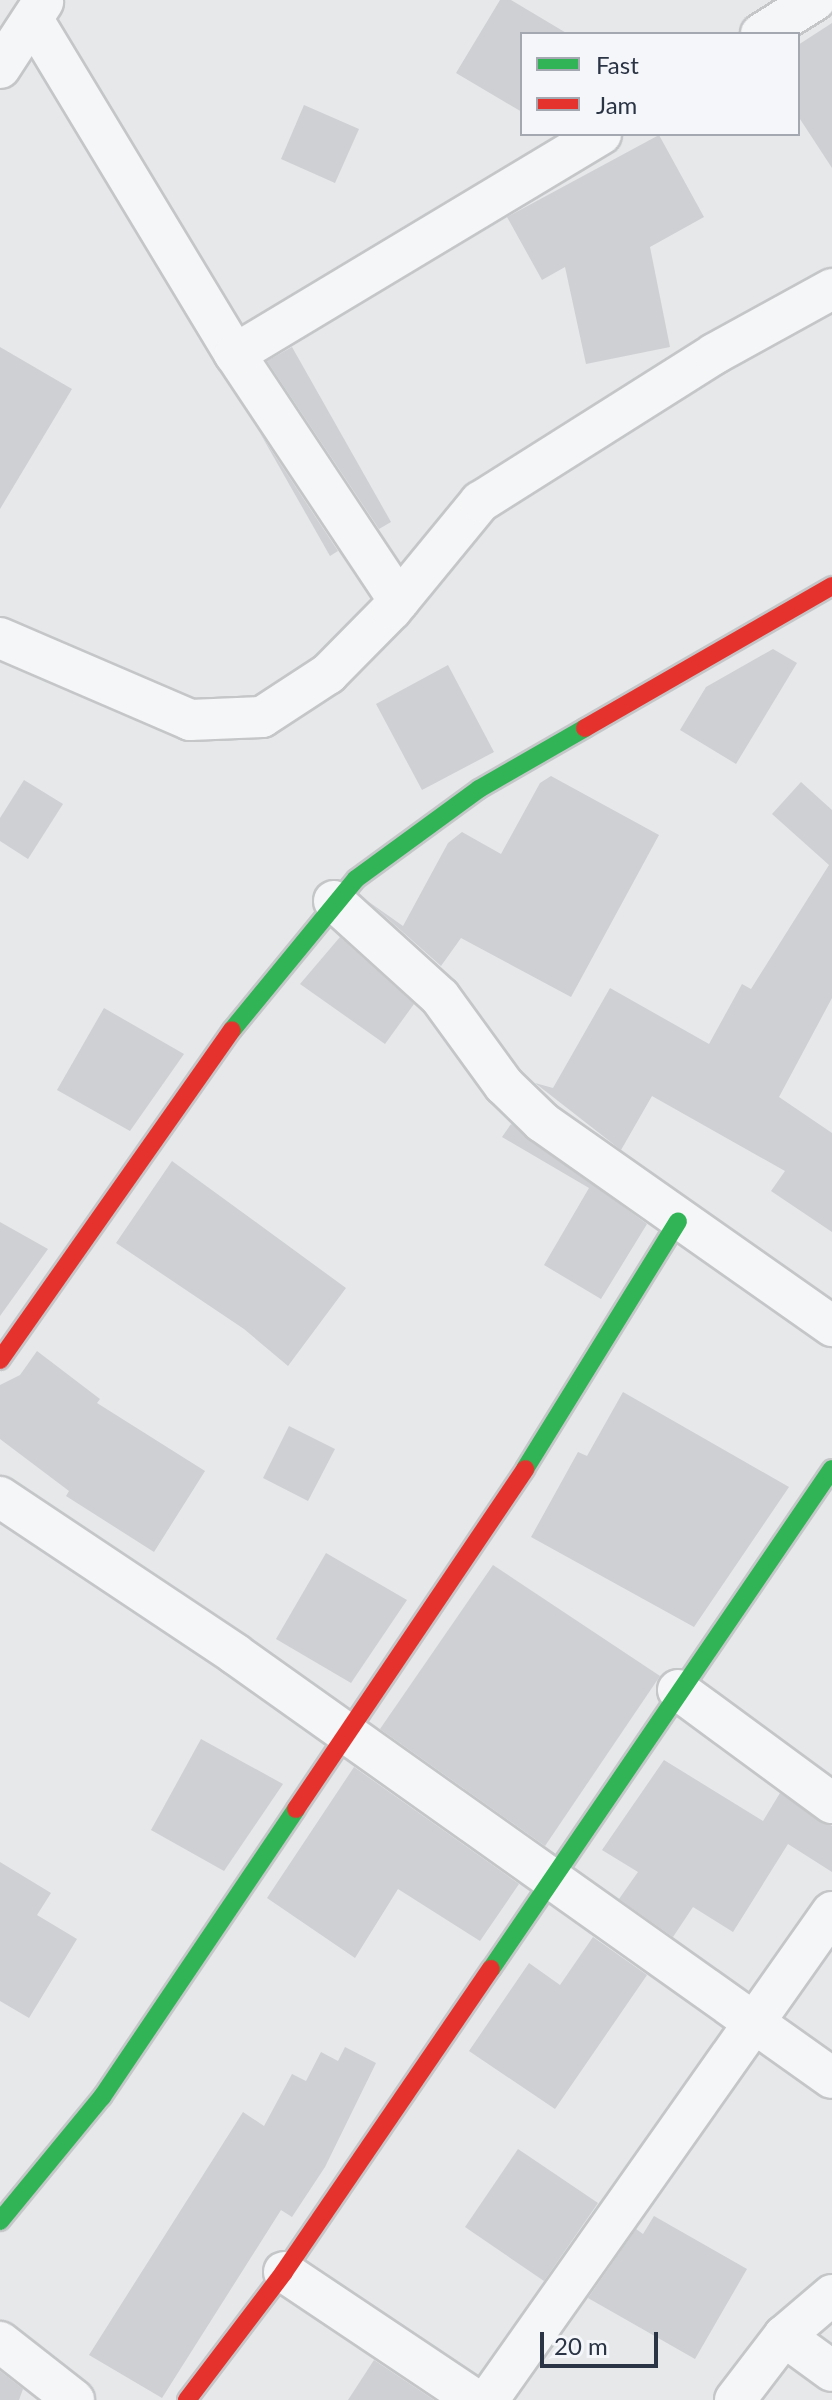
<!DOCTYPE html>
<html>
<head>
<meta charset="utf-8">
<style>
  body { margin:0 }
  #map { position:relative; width:832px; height:2400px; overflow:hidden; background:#e6e8ea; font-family:Lato,sans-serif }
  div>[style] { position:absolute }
  .building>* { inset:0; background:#ced0d3 }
  .roads { filter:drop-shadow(2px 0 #c4c6c8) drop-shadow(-2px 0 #c4c6c8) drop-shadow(0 2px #c4c6c8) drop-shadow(0 -2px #c4c6c8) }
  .street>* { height:40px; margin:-20px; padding:0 20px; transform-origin:20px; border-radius:20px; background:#f5f6f7 }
  .fast>* { height:18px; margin:-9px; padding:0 9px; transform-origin:9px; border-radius:9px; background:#30b455 }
  .jam>* { height:18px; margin:-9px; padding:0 9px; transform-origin:9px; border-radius:9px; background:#e5322d }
  span { translate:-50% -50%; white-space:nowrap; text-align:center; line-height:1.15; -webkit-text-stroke:7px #f4f6f9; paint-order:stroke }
  .legend { position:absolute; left:520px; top:32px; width:280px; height:104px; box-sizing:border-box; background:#f4f6f9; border:2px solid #a4a8b1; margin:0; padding:10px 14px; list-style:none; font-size:24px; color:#2b3445 }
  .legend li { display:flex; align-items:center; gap:16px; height:40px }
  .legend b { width:40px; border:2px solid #a4a8b1 }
  .scale { position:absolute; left:540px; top:2332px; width:118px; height:36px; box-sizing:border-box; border:4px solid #2b3445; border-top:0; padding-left:10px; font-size:24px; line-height:28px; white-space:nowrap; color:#2b3445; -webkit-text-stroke:6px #f4f6f9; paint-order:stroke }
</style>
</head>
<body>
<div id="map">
  <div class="building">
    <i style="clip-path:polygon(500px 0,511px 0,568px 34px,522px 34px,522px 112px,456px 73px)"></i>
    <i style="clip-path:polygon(832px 23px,832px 168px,798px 116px,798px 45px)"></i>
    <i style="clip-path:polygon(304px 105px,359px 129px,335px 183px,281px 159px)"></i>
    <i style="clip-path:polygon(659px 135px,704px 217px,650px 247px,670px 347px,586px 364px,565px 267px,542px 280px,507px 217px)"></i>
    <i style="clip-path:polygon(0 347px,72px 389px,0 509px)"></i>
    <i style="clip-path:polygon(292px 347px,391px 522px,379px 529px,267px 361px)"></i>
    <i style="clip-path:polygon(260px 433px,338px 551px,330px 556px)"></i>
    <i style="clip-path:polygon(773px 649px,797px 663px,736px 764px,680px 730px,706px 687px)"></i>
    <i style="clip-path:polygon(448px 665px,494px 752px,422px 790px,376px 704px)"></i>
    <i style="clip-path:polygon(551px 776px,659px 835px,571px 997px,461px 938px,441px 966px,369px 902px,403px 926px,448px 843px,462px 832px,501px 854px,540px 783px)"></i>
    <i style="clip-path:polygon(24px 780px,63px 804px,28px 859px,0 841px,0 818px)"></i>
    <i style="clip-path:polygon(801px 782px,832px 810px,832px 998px,779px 1097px,832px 1133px,832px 1232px,771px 1191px,785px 1171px,652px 1096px,621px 1150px,535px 1083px,553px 1088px,610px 988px,709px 1044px,742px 984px,751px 989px,829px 865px,772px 814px)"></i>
    <i style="clip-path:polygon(340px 937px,414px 1004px,385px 1044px,300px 984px)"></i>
    <i style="clip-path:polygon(104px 1008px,184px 1054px,130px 1131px,57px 1090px)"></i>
    <i style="clip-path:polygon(511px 1124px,647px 1224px,601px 1299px,544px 1265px,589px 1188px,502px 1137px)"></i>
    <i style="clip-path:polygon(172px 1161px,346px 1288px,288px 1366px,244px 1329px,116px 1243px)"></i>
    <i style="clip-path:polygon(0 1222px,48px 1249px,0 1316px)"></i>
    <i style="clip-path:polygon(37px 1351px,100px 1399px,97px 1403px,205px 1471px,154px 1552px,66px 1496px,69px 1491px,0 1439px,0 1385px,20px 1375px)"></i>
    <i style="clip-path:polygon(623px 1392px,789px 1487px,694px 1627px,531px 1537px,578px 1452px,587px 1456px)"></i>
    <i style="clip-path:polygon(289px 1426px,335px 1449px,308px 1501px,263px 1478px)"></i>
    <i style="clip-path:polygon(326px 1553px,407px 1600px,351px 1683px,276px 1639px)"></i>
    <i style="clip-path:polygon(493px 1565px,660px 1676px,545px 1846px,380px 1729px)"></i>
    <i style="clip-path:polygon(201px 1739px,283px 1784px,224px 1871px,151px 1830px)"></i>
    <i style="clip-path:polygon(664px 1760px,763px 1821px,780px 1793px,832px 1826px,832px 1872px,788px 1844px,733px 1932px,693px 1907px,673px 1937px,619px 1899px,638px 1872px,602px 1850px)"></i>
    <i style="clip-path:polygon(354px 1767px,519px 1884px,480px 1941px,398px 1889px,355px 1958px,267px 1898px)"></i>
    <i style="clip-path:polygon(0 1862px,51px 1893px,37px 1915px,77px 1939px,29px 2018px,0 2001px)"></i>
    <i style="clip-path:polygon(593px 1937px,647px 1975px,555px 2109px,469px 2051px,529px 1963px,560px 1985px)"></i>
    <i style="clip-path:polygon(345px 2047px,376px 2063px,325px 2167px,292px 2217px,281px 2210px,162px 2398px,89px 2355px,243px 2112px,264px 2126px,292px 2074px,306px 2081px,321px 2052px,338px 2061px)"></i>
    <i style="clip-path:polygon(518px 2149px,598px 2203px,544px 2281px,465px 2227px)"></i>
    <i style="clip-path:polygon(654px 2216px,747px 2269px,695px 2359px,588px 2298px,636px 2229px,643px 2234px)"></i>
    <i style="clip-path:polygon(374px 2360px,434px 2400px,348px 2400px)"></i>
    <i style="clip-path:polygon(0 2371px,23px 2389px,19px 2400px,0 2400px)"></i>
  </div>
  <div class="roads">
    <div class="street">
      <i style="left:35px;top:23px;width:387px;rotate:58.9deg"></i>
      <i style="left:235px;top:354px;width:296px;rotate:56.4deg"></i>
      <i style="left:761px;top:34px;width:64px;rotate:-32.2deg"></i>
      <i style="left:0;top:68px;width:79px;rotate:-56.9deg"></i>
      <i style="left:235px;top:354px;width:427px;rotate:-31deg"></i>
      <i style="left:0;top:638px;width:207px;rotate:23.3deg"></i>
      <i style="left:190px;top:720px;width:72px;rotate:-2.4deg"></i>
      <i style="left:262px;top:717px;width:79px;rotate:-33.1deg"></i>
      <i style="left:328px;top:674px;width:91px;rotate:-45.4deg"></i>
      <i style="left:392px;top:609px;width:139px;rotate:-50.6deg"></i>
      <i style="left:480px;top:502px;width:277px;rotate:-32.3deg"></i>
      <i style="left:714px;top:354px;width:135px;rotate:-28.8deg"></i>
      <i style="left:334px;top:901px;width:143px;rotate:42.2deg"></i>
      <i style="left:440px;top:997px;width:109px;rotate:54deg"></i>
      <i style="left:504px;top:1085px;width:53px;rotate:44.2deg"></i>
      <i style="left:542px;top:1122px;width:355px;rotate:35.1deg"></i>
      <i style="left:0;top:1497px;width:283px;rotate:33.7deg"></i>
      <i style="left:235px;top:1654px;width:732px;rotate:35.38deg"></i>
      <i style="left:678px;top:1690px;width:191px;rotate:36.3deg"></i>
      <i style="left:284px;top:2272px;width:230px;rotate:33.8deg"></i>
      <i style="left:784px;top:2336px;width:59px;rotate:36.1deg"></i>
      <i style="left:0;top:2342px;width:94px;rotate:38.1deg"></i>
      <i style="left:488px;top:2400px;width:597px;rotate:-54.82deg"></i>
      <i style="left:735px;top:2400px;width:81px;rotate:-52.6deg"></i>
      <i style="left:784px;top:2336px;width:63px;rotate:-40.5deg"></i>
    </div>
    <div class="fast">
      <i style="left:232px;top:1030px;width:195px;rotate:-50.6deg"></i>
      <i style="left:356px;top:879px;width:152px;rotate:-36.2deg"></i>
      <i style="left:479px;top:789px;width:122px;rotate:-29.9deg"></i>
      <i style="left:525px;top:1469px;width:291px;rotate:-58.3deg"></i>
      <i style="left:491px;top:1969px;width:605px;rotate:-55.71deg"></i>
      <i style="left:0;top:2221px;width:161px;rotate:-50.6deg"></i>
      <i style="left:102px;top:2097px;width:347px;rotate:-56deg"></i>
    </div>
    <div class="jam">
      <i style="left:585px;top:728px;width:285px;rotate:-29.9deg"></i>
      <i style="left:0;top:1360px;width:403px;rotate:-54.9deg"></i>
      <i style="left:296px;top:1809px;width:410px;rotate:-56deg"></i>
      <i style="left:187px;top:2400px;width:161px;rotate:-52.8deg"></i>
      <i style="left:284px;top:2272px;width:367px;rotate:-55.7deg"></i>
    </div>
  </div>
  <ul class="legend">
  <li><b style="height:10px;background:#30b455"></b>Fast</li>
  <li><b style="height:10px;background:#e5322d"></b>Jam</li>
  </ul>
  <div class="scale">20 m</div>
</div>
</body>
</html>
